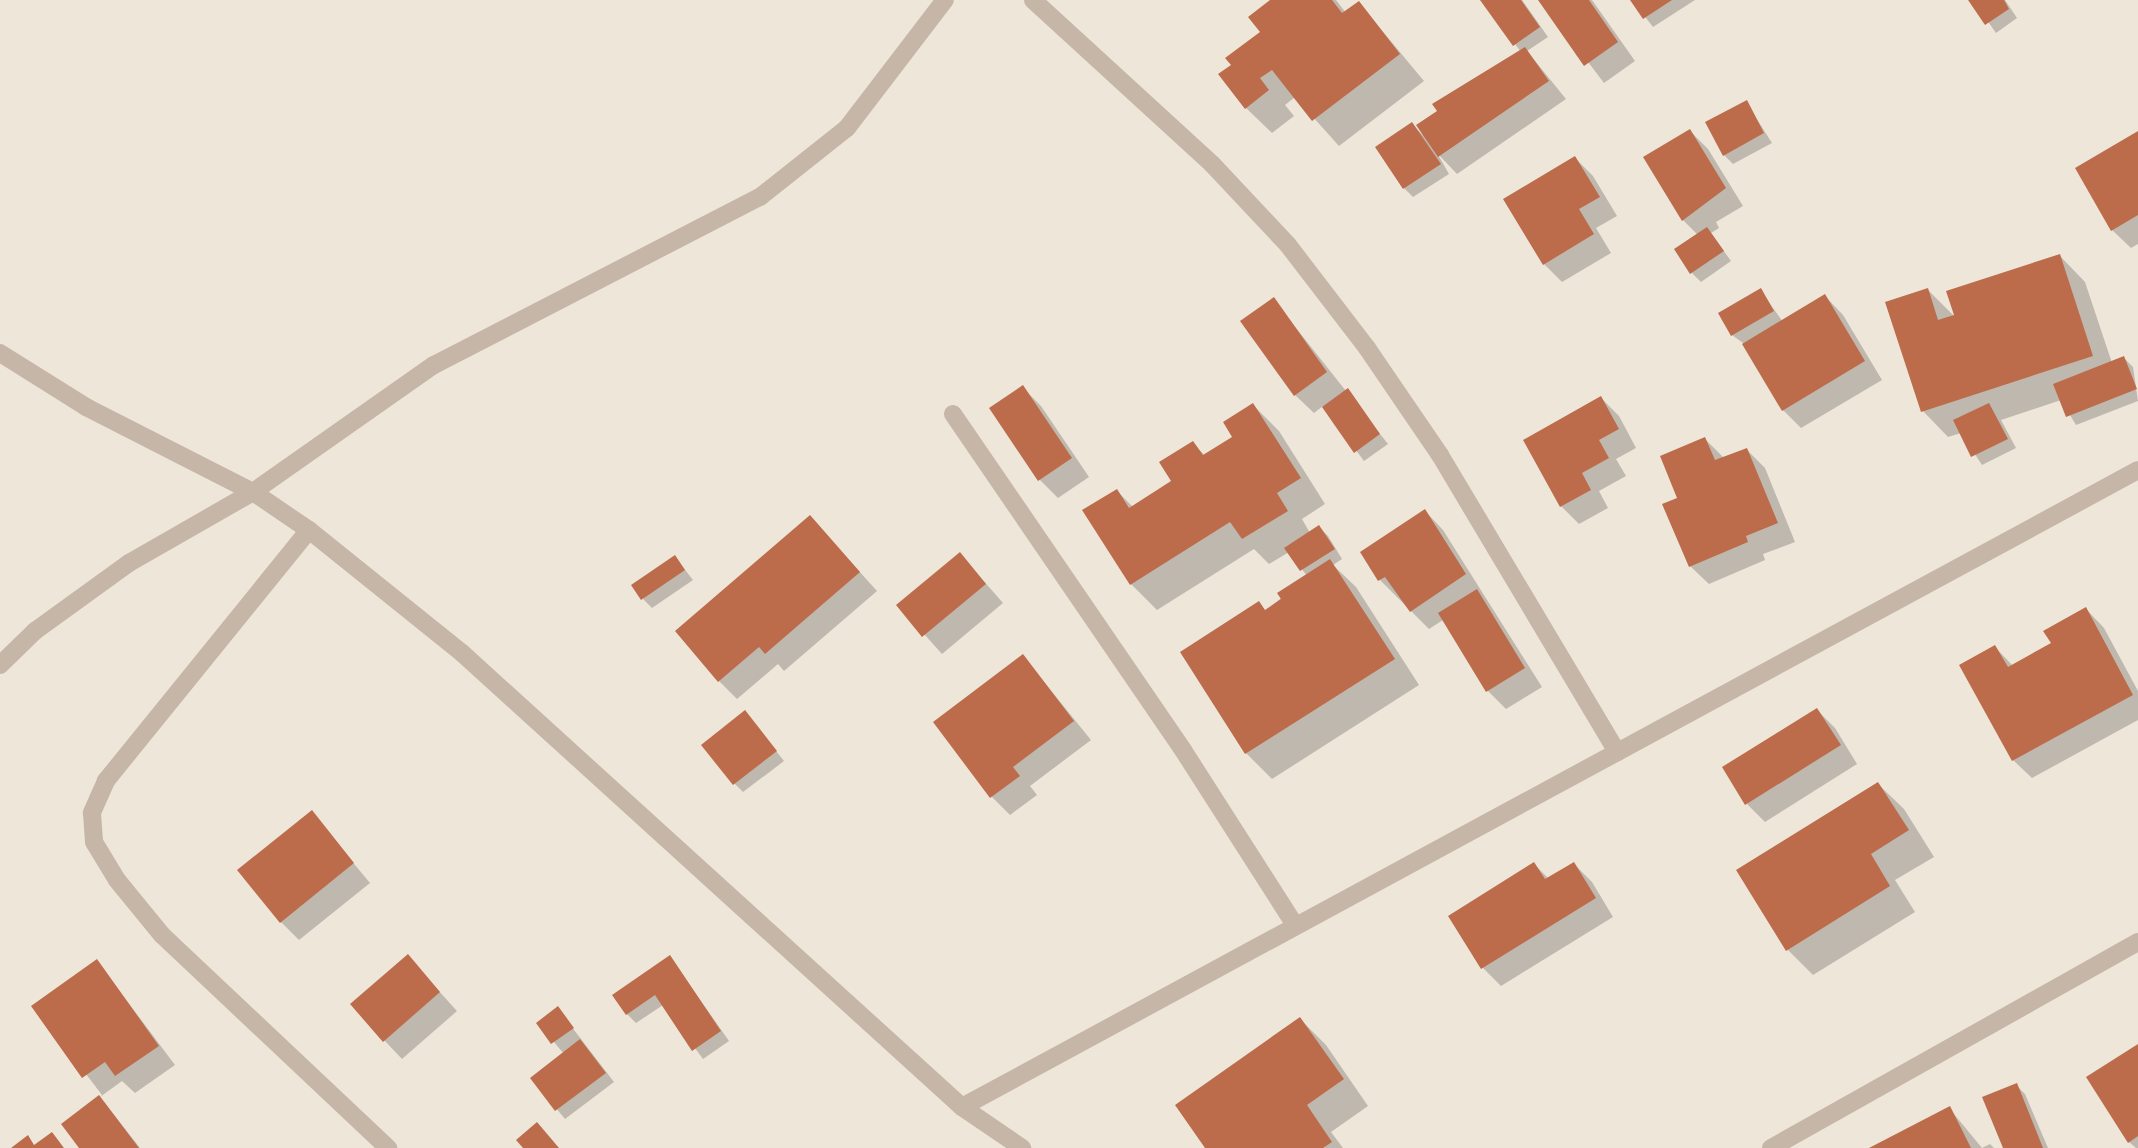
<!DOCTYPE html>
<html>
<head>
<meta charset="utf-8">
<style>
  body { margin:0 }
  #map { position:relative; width:2138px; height:1148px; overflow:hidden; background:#efe6da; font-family:Manrope,sans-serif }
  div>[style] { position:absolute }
  .shadow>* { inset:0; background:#0003 }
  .building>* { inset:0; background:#bc6c4b }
  .minor>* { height:18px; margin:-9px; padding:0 9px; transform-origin:9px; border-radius:9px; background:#c6b6a7 }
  span { translate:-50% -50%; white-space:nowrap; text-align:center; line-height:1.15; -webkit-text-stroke:5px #f7f0e5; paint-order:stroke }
</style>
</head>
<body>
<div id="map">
  <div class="shadow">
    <i style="clip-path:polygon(1273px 0,1336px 0,1346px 13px,1359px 3px,1424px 81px,1339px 146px,1295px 97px,1285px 105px,1294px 116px,1272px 133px,1246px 108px,1234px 65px,1263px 32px)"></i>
    <i style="clip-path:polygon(1482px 0,1522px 0,1548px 37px,1527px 51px,1566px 99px,1457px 174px,1437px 153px,1449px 174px,1413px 197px,1404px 188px,1412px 124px,1423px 135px,1439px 111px,1435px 104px,1521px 52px)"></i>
    <i style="clip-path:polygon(1541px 0,1592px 0,1635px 61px,1604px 83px)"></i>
    <i style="clip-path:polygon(1632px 0,1695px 0,1653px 27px)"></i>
    <i style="clip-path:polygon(1973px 0,2005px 0,2017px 18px,1996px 33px)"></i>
    <i style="clip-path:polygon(1746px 102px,1772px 143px,1733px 164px,1724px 155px)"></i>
    <i style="clip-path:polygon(1690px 131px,1708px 149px,1743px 206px,1716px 222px,1719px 228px,1711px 233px,1731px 261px,1701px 282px,1692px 273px,1698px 235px,1683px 220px)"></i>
    <i style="clip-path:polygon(2138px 133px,2138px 244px,2131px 248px,2112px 230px)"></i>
    <i style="clip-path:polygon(1575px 158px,1593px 176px,1617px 216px,1596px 228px,1611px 253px,1562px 282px,1544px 264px)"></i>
    <i style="clip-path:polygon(2060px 256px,2085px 282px,2112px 363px,2124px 358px,2133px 367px,2138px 401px,2076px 425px,2061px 400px,2001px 420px,2016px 448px,1982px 465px,1961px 433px,1948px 437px,1923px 411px,1928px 290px,1958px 320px)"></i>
    <i style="clip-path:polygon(1760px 290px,1783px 322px,1825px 296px,1843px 315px,1882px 380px,1801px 428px,1783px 410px,1743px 343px,1732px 335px)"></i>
    <i style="clip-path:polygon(1273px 299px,1388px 444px,1364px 461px,1323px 406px,1314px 413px,1295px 395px)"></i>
    <i style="clip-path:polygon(1023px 388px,1041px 406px,1089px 477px,1058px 498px,1040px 480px,992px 409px)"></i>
    <i style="clip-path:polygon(1601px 398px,1619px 416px,1636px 448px,1616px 459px,1626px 476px,1599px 491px,1608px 508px,1579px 524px,1561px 506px)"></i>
    <i style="clip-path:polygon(1253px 405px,1279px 431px,1325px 504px,1302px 519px,1310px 533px,1319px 527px,1328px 536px,1342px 559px,1333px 565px,1356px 587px,1419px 685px,1272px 779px,1246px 753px,1182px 653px,1266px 611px,1307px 576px,1289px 552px,1269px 564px,1254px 549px,1157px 610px,1131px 584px,1085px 511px,1117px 491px,1134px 508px,1174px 482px,1193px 443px,1205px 456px,1235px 437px)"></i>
    <i style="clip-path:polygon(1705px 439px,1723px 457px,1747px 450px,1765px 468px,1795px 542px,1763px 554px,1765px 560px,1709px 584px,1690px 566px,1679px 499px)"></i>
    <i style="clip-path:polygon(1425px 511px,1443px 530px,1542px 687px,1506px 709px,1488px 691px,1443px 620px,1429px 629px,1380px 580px,1362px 552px)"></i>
    <i style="clip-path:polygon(810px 517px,877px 591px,784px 671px,778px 664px,737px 699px,719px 681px)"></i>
    <i style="clip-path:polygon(960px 554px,1003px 603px,942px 654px,898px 605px)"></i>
    <i style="clip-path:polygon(675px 557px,693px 580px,652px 608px,643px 599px)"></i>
    <i style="clip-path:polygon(2086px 609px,2104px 628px,2138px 691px,2138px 720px,2032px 778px,2013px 760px,1995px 647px,2013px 666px,2053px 644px)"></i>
    <i style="clip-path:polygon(1023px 656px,1091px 740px,1030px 786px,1037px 795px,1010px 815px,992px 797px)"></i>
    <i style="clip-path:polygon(1817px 710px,1835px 728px,1857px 764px,1765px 822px,1747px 804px)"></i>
    <i style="clip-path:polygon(745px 712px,784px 761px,743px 792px,734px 783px)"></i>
    <i style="clip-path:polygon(1878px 784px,1904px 809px,1934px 857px,1895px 880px,1915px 912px,1813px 975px,1788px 950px)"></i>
    <i style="clip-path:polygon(311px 812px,370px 883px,299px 940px,281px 922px)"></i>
    <i style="clip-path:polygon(1534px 864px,1549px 879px,1574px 864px,1592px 882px,1613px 917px,1501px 986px,1483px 968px)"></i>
    <i style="clip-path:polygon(408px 957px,457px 1011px,402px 1059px,384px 1040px)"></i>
    <i style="clip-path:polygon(670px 957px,729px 1041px,703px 1059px,663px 1005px,636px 1023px,627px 1014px)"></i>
    <i style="clip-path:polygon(97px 961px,175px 1065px,135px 1093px,122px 1081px,100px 1097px,140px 1148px,81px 1148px,63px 1124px,102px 1095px,34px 1006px)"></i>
    <i style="clip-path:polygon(558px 1009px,614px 1082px,565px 1119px,532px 1079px,564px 1054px,538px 1023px)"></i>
    <i style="clip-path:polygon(1300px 1019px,1326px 1045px,1368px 1106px,1331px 1132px,1343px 1148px,1207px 1148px)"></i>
    <i style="clip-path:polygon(2138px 1046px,2138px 1148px,2136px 1148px,2129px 1142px)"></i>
    <i style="clip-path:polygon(2016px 1085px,2025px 1094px,2048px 1148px,2005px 1148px)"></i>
    <i style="clip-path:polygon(1949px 1108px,1982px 1148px,1990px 1144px,1994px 1148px,1873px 1148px)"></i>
  </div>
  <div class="building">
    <i style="clip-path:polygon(1270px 0,1332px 0,1342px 13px,1359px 1px,1400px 54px,1312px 121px,1272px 70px,1260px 78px,1269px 90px,1245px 109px,1218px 74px,1231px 65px,1225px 58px,1260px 32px,1248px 17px)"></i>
    <i style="clip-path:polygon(1480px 0,1521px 0,1540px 27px,1513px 46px)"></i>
    <i style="clip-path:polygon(1538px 0,1589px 0,1618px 42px,1584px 66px)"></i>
    <i style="clip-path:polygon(1630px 0,1672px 0,1643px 19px)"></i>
    <i style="clip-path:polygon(1968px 0,2004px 0,2009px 9px,1985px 25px)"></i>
    <i style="clip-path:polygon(1525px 47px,1549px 81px,1438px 157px,1416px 125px,1437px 111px,1432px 104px)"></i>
    <i style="clip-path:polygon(1747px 100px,1764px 133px,1723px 156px,1705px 122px)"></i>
    <i style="clip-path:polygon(1412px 122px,1441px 164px,1403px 189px,1375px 147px)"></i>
    <i style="clip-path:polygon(1690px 129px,1726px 188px,1682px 221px,1643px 157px)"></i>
    <i style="clip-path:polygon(2138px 131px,2138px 215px,2111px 231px,2075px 168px)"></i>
    <i style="clip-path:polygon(1575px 156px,1600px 197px,1579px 209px,1594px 234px,1543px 265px,1503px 199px)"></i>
    <i style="clip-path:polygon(1707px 227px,1724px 251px,1690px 274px,1674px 249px)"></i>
    <i style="clip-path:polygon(2060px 254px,2093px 356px,1921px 412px,1885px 302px,1928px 288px,1938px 320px,1954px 315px,1946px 291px)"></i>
    <i style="clip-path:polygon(1761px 288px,1774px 311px,1731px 336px,1718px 313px)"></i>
    <i style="clip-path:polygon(1825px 294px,1865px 361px,1782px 411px,1742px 344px)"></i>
    <i style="clip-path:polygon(1274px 297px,1327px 372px,1294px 396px,1240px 321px)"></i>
    <i style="clip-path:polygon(2124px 356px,2137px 389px,2066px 417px,2053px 384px)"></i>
    <i style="clip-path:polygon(1023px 385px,1072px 458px,1038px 481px,989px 408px)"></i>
    <i style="clip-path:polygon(1348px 388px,1380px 434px,1354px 453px,1322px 407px)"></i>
    <i style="clip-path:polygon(1601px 396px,1619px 429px,1599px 440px,1609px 458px,1582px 473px,1591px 490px,1560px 507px,1523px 440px)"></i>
    <i style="clip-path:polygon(1253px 403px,1301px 478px,1277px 493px,1288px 511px,1242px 539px,1230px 522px,1130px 585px,1082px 510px,1117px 489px,1129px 508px,1171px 481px,1159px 462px,1193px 441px,1203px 455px,1232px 437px,1223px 422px)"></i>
    <i style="clip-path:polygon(1989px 403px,2008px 439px,1971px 457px,1953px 420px)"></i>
    <i style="clip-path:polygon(1705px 437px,1715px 460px,1747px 448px,1778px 523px,1746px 536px,1748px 542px,1689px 567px,1662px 504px,1677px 498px,1660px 456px)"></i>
    <i style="clip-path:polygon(1425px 509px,1466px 574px,1410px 612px,1385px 577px,1378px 581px,1360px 552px)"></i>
    <i style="clip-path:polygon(810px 515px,860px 572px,765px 654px,759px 647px,718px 682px,675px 631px)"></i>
    <i style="clip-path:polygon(1319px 525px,1335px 549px,1300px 571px,1284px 548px)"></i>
    <i style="clip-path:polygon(960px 552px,986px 584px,922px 637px,896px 605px)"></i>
    <i style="clip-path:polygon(675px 555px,685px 570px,641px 600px,631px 585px)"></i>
    <i style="clip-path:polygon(1330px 559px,1395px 659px,1245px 754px,1180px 652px,1259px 601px,1265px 610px,1281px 599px,1277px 593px)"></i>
    <i style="clip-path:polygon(1477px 589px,1525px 668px,1486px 692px,1438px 613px)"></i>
    <i style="clip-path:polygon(2086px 607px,2133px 695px,2012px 761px,1959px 665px,1995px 645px,2008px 667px,2051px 643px,2043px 631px)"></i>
    <i style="clip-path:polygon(1023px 654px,1074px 721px,1013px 767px,1020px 776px,990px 798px,933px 722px)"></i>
    <i style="clip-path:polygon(1817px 708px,1841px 745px,1745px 805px,1722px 767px)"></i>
    <i style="clip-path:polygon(745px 710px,777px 751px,733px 785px,701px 745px)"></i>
    <i style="clip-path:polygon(1878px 782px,1909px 830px,1871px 854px,1890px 886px,1786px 951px,1736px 870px)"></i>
    <i style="clip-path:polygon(312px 810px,354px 863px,280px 923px,237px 870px)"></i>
    <i style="clip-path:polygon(1534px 862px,1545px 879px,1574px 862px,1596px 898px,1481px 969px,1448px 916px)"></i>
    <i style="clip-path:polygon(408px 954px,440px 992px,383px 1042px,350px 1004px)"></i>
    <i style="clip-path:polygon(670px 955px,721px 1031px,692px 1051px,655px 995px,626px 1015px,612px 995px)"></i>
    <i style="clip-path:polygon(97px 959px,159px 1046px,115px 1076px,105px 1062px,82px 1078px,31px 1006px)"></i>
    <i style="clip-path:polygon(558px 1006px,574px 1028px,551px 1044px,536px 1023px)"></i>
    <i style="clip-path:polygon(1300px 1017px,1344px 1079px,1307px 1105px,1332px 1142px,1323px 1148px,1205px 1148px,1175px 1105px)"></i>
    <i style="clip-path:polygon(580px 1039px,606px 1073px,555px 1111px,530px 1078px)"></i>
    <i style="clip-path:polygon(2138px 1044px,2138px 1136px,2128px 1143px,2086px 1077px)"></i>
    <i style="clip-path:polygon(2017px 1083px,2043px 1148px,2003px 1148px,1982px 1097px)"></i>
    <i style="clip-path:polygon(99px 1095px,139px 1148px,79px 1148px,61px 1124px)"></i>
    <i style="clip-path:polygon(1950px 1106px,1971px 1148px,1869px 1148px)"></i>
    <i style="clip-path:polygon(537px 1122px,559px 1148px,523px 1148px,516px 1140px)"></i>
    <i style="clip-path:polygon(52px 1132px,64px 1148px,11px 1148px,28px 1135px,34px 1145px)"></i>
  </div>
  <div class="minor">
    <i style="left:1033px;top:0;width:243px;rotate:42.5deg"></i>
    <i style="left:1212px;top:164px;width:111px;rotate:46.8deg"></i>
    <i style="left:1288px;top:245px;width:130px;rotate:52.5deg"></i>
    <i style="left:1367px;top:348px;width:130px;rotate:55.7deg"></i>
    <i style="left:1440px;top:455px;width:346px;rotate:59.2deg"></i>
    <i style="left:0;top:353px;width:102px;rotate:32.1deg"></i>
    <i style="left:86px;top:407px;width:187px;rotate:27deg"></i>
    <i style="left:253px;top:492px;width:68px;rotate:34.2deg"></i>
    <i style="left:309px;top:530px;width:196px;rotate:38.8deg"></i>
    <i style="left:462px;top:653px;width:675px;rotate:42.24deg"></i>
    <i style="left:962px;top:1107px;width:73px;rotate:34.3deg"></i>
    <i style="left:953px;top:414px;width:407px;rotate:55.6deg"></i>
    <i style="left:1183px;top:750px;width:208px;rotate:57.4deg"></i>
    <i style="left:309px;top:530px;width:323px;rotate:129deg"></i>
    <i style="left:106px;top:781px;width:35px;rotate:114deg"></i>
    <i style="left:92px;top:813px;width:29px;rotate:86deg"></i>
    <i style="left:94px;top:842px;width:44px;rotate:58.8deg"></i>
    <i style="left:117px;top:880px;width:71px;rotate:50.7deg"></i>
    <i style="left:162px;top:935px;width:311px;rotate:43.3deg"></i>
    <i style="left:0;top:665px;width:49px;rotate:-44.2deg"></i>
    <i style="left:35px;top:631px;width:116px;rotate:-35.9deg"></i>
    <i style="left:129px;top:563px;width:143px;rotate:-29.8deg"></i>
    <i style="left:253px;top:492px;width:221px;rotate:-35.1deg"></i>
    <i style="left:434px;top:365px;width:367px;rotate:-27.3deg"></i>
    <i style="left:760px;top:197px;width:111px;rotate:-38.4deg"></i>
    <i style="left:847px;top:128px;width:161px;rotate:-52.6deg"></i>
    <i style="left:962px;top:1107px;width:1337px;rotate:-28.44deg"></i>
    <i style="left:1771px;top:1148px;width:421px;rotate:-29.3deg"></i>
  </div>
</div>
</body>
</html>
